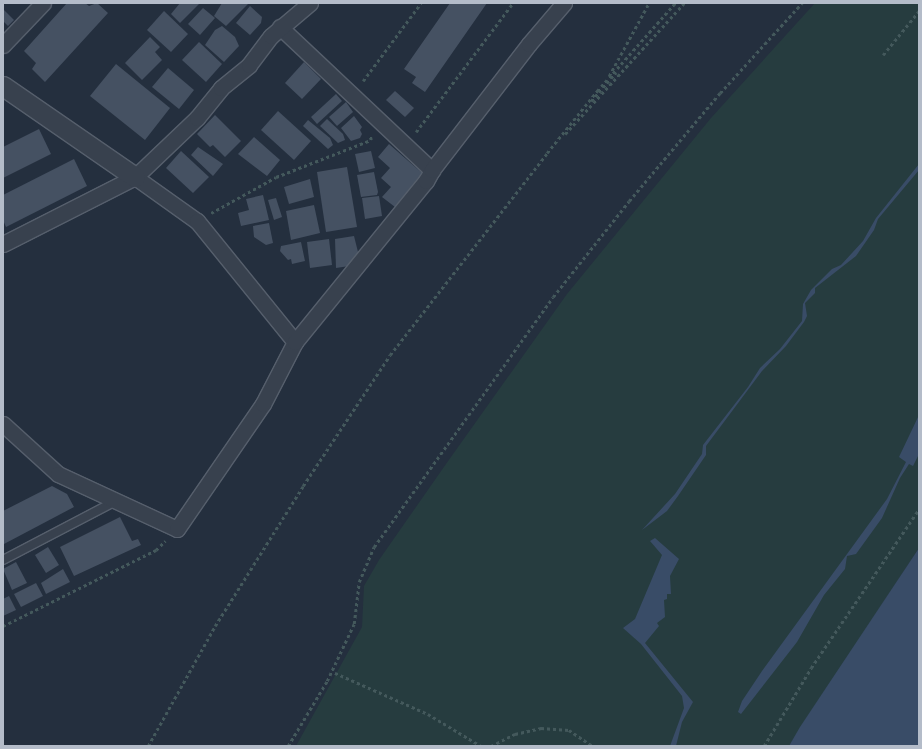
<!DOCTYPE html>
<html>
<head>
<meta charset="utf-8">
<style>
  body { margin:0 }
  #map { position:relative; width:922px; height:749px; overflow:hidden; background:#242f3e; font-family:"Work Sans",sans-serif }
  div>[style] { position:absolute }
  .green>* { inset:0; background:#263c3f }
  .water>* { inset:0; background:#394c67 }
  .building>* { inset:0; background:#455162 }
  .path>* { height:2.5px; margin-top:-1.25px; transform-origin:0; background:repeating-linear-gradient(90deg,#44595c 0 3px,transparent 0 6px) }
  .roads { filter:drop-shadow(1px 0 #565f6c) drop-shadow(-1px 0 #565f6c) drop-shadow(0 1px #565f6c) drop-shadow(0 -1px #565f6c) }
  .service>* { height:8px; margin:-4px; padding:0 4px; transform-origin:4px; border-radius:4px; background:#38414e }
  .minor>* { height:15px; margin:-7.5px; padding:0 7.5px; transform-origin:7.5px; border-radius:7.5px; background:#38414e }
  .tertiary>* { height:19px; margin:-9.5px; padding:0 9.5px; transform-origin:9.5px; border-radius:9.5px; background:#38414e }
  span { translate:-50% -50%; white-space:nowrap; text-align:center; line-height:1.15; -webkit-text-stroke:3px #1d2633; paint-order:stroke }
  .frame { position:absolute; inset:0; border:4px solid #b4bcc9; pointer-events:none }
</style>
</head>
<body>
<div id="map">
  <div class="green">
    <i style="clip-path:polygon(815px 3px,919px 3px,919px 548px,789px 746px,296px 746px,362px 627px,364px 586px,379px 560px,446px 464px,567px 294px,711px 118px)"></i>
  </div>
  <div class="water">
    <i style="clip-path:polygon(919px 164px,919px 170px,878px 219px,874px 230px,856px 256px,815px 288px,815px 293px,805px 303px,807px 316px,804px 322px,786px 346px,762px 371px,706px 446px,706px 455px,678px 496px,667px 511px,642px 530px,675px 494px,702px 454px,703px 445px,748px 387px,760px 368px,780px 349px,802px 321px,803px 304px,811px 290px,832px 269px,841px 265px,863px 241px,876px 218px)"></i>
    <i style="clip-path:polygon(919px 415px,919px 454px,913px 466px,909px 464px,900px 478px,882px 518px,856px 554px,847px 556px,845px 569px,824px 595px,797px 642px,741px 714px,738px 712px,742px 701px,762px 671px,887px 499px,906px 462px,899px 457px)"></i>
    <i style="clip-path:polygon(655px 538px,679px 559px,670px 576px,671px 594px,667px 594px,667px 599px,664px 600px,665px 617px,657px 623px,659px 626px,645px 643px,693px 702px,682px 722px,676px 746px,670px 746px,684px 708px,682px 696px,641px 644px,623px 628px,635px 619px,662px 555px,650px 541px)"></i>
    <i style="clip-path:polygon(919px 548px,919px 746px,789px 746px,800px 727px)"></i>
  </div>
  <div class="building">
    <i style="clip-path:polygon(67px 3px,85px 3px,89px 6px,97px 3px,108px 13px,45px 82px,32px 69px,36px 63px,24px 51px)"></i>
    <i style="clip-path:polygon(180px 3px,199px 4px,180px 23px,171px 14px)"></i>
    <i style="clip-path:polygon(222px 3px,249px 3px,226px 26px,214px 16px)"></i>
    <i style="clip-path:polygon(450px 3px,487px 3px,425px 92px,412px 83px,416px 77px,404px 69px)"></i>
    <i style="clip-path:polygon(250px 6px,262px 17px,261px 23px,250px 35px,236px 23px)"></i>
    <i style="clip-path:polygon(203px 8px,215px 18px,200px 35px,188px 24px)"></i>
    <i style="clip-path:polygon(3px 9px,14px 20px,8px 26px,3px 21px)"></i>
    <i style="clip-path:polygon(164px 11px,188px 34px,171px 52px,147px 30px)"></i>
    <i style="clip-path:polygon(222px 26px,235px 37px,239px 46px,224px 62px,205px 45px,215px 30px)"></i>
    <i style="clip-path:polygon(150px 37px,160px 47px,155px 52px,162px 60px,142px 80px,125px 63px)"></i>
    <i style="clip-path:polygon(199px 42px,222px 64px,206px 82px,182px 60px)"></i>
    <i style="clip-path:polygon(304px 62px,321px 79px,302px 99px,285px 83px)"></i>
    <i style="clip-path:polygon(116px 64px,170px 108px,145px 140px,90px 96px)"></i>
    <i style="clip-path:polygon(168px 68px,194px 90px,179px 109px,152px 87px)"></i>
    <i style="clip-path:polygon(395px 91px,414px 108px,405px 117px,386px 100px)"></i>
    <i style="clip-path:polygon(336px 94px,342px 101px,317px 124px,311px 117px)"></i>
    <i style="clip-path:polygon(346px 102px,353px 112px,337px 126px,329px 117px)"></i>
    <i style="clip-path:polygon(278px 111px,311px 141px,294px 160px,261px 130px)"></i>
    <i style="clip-path:polygon(215px 115px,241px 141px,225px 157px,213px 145px,210px 147px,197px 134px)"></i>
    <i style="clip-path:polygon(354px 116px,362px 127px,360px 130px,362px 134px,360px 138px,351px 141px,341px 128px)"></i>
    <i style="clip-path:polygon(327px 119px,343px 134px,345px 140px,338px 143px,320px 126px)"></i>
    <i style="clip-path:polygon(308px 120px,330px 138px,333px 145px,328px 149px,303px 126px)"></i>
    <i style="clip-path:polygon(39px 129px,51px 154px,3px 178px,3px 147px)"></i>
    <i style="clip-path:polygon(254px 137px,280px 160px,267px 176px,238px 154px)"></i>
    <i style="clip-path:polygon(389px 144px,422px 173px,395px 207px,382px 197px,391px 187px,381px 178px,390px 168px,378px 157px)"></i>
    <i style="clip-path:polygon(198px 147px,223px 164px,213px 176px,191px 155px)"></i>
    <i style="clip-path:polygon(181px 151px,209px 177px,193px 193px,166px 168px)"></i>
    <i style="clip-path:polygon(371px 151px,375px 168px,359px 172px,355px 154px)"></i>
    <i style="clip-path:polygon(74px 159px,87px 186px,6px 227px,3px 220px,3px 195px)"></i>
    <i style="clip-path:polygon(347px 167px,357px 227px,326px 232px,317px 172px)"></i>
    <i style="clip-path:polygon(374px 172px,378px 192px,377px 195px,361px 197px,357px 175px)"></i>
    <i style="clip-path:polygon(310px 179px,314px 197px,289px 204px,284px 187px)"></i>
    <i style="clip-path:polygon(263px 195px,269px 220px,241px 226px,238px 213px,249px 210px,246px 199px)"></i>
    <i style="clip-path:polygon(379px 196px,382px 216px,365px 219px,362px 198px)"></i>
    <i style="clip-path:polygon(276px 198px,282px 217px,274px 220px,268px 200px)"></i>
    <i style="clip-path:polygon(314px 205px,320px 233px,291px 240px,286px 211px)"></i>
    <i style="clip-path:polygon(269px 223px,273px 243px,266px 245px,254px 237px,253px 226px)"></i>
    <i style="clip-path:polygon(354px 236px,359px 256px,356px 265px,336px 268px,335px 239px)"></i>
    <i style="clip-path:polygon(329px 239px,332px 265px,310px 268px,307px 242px)"></i>
    <i style="clip-path:polygon(301px 242px,305px 261px,292px 264px,291px 259px,288px 260px,280px 251px,281px 246px)"></i>
    <i style="clip-path:polygon(52px 486px,67px 494px,74px 507px,4px 544px,3px 511px)"></i>
    <i style="clip-path:polygon(120px 517px,132px 541px,138px 539px,141px 545px,74px 576px,60px 547px)"></i>
    <i style="clip-path:polygon(48px 547px,59px 565px,46px 573px,35px 555px)"></i>
    <i style="clip-path:polygon(16px 562px,27px 583px,12px 590px,3px 569px)"></i>
    <i style="clip-path:polygon(63px 569px,70px 582px,46px 594px,41px 583px)"></i>
    <i style="clip-path:polygon(36px 583px,43px 596px,21px 607px,14px 594px)"></i>
    <i style="clip-path:polygon(9px 596px,16px 610px,3px 616px,3px 599px)"></i>
  </div>
  <div class="path">
    <i style="left:883px;top:55px;width:57px;rotate:-50.7deg"></i>
    <i style="left:609px;top:76px;width:83px;rotate:-61.3deg"></i>
    <i style="left:363px;top:81px;width:97px;rotate:-53.4deg"></i>
    <i style="left:591px;top:101px;width:38px;rotate:-49deg"></i>
    <i style="left:416px;top:132px;width:161px;rotate:-53.1deg"></i>
    <i style="left:565px;top:134px;width:177px;rotate:-47.7deg"></i>
    <i style="left:211px;top:213px;width:74px;rotate:-29deg"></i>
    <i style="left:276px;top:177px;width:102px;rotate:-21.3deg"></i>
    <i style="left:371px;top:140px;width:4px;rotate:-104deg"></i>
    <i style="left:3px;top:626px;width:171px;rotate:-26.4deg"></i>
    <i style="left:156px;top:550px;width:13px;rotate:-45deg"></i>
    <i style="left:335px;top:673px;width:102px;rotate:23.8deg"></i>
    <i style="left:428px;top:714px;width:62px;rotate:31.1deg"></i>
    <i style="left:148px;top:746px;width:137px;rotate:-60.8deg"></i>
    <i style="left:215px;top:626px;width:165px;rotate:-57.8deg"></i>
    <i style="left:303px;top:486px;width:157px;rotate:-56.4deg"></i>
    <i style="left:390px;top:355px;width:256px;rotate:-52.1deg"></i>
    <i style="left:547px;top:153px;width:80px;rotate:-51.1deg"></i>
    <i style="left:597px;top:91px;width:118px;rotate:-48.4deg"></i>
    <i style="left:288px;top:746px;width:76px;rotate:-59deg"></i>
    <i style="left:327px;top:681px;width:63px;rotate:-64.7deg"></i>
    <i style="left:354px;top:624px;width:42px;rotate:-83.2deg"></i>
    <i style="left:359px;top:582px;width:38px;rotate:-67deg"></i>
    <i style="left:374px;top:547px;width:307px;rotate:-54.4deg"></i>
    <i style="left:553px;top:297px;width:122px;rotate:-51.6deg"></i>
    <i style="left:629px;top:201px;width:141px;rotate:-49.9deg"></i>
    <i style="left:720px;top:93px;width:122px;rotate:-47.7deg"></i>
    <i style="left:491px;top:746px;width:27px;rotate:-27deg"></i>
    <i style="left:515px;top:734px;width:27px;rotate:-13deg"></i>
    <i style="left:541px;top:728px;width:28px;rotate:4deg"></i>
    <i style="left:569px;top:730px;width:29px;rotate:34deg"></i>
    <i style="left:764px;top:746px;width:91px;rotate:-58.9deg"></i>
    <i style="left:811px;top:668px;width:192px;rotate:-55.8deg"></i>
  </div>
  <div class="roads">
    <div class="service">
      <i style="left:3px;top:560px;width:127px;rotate:-27.6deg"></i>
    </div>
    <div class="minor">
      <i style="left:280px;top:27px;width:209px;rotate:43.3deg"></i>
      <i style="left:3px;top:45px;width:58px;rotate:-46.4deg"></i>
      <i style="left:135px;top:177px;width:76px;rotate:35.4deg"></i>
      <i style="left:197px;top:221px;width:156px;rotate:51deg"></i>
      <i style="left:3px;top:244px;width:148px;rotate:-26.9deg"></i>
      <i style="left:135px;top:177px;width:86px;rotate:-43.6deg"></i>
      <i style="left:197px;top:118px;width:38px;rotate:-51deg"></i>
      <i style="left:221px;top:88px;width:36px;rotate:-39deg"></i>
      <i style="left:249px;top:65px;width:36px;rotate:-53deg"></i>
      <i style="left:271px;top:36px;width:51px;rotate:-40.2deg"></i>
      <i style="left:3px;top:424px;width:74px;rotate:42.3deg"></i>
      <i style="left:58px;top:474px;width:131px;rotate:24.8deg"></i>
      <i style="left:177px;top:529px;width:152px;rotate:-55.5deg"></i>
      <i style="left:263px;top:404px;width:70px;rotate:-62.7deg"></i>
      <i style="left:295px;top:342px;width:208px;rotate:-50.9deg"></i>
      <i style="left:426px;top:181px;width:13px;rotate:-61deg"></i>
      <i style="left:432px;top:170px;width:159px;rotate:-52.4deg"></i>
      <i style="left:529px;top:44px;width:54px;rotate:-49.5deg"></i>
    </div>
    <div class="tertiary">
      <i style="left:3px;top:86px;width:160px;rotate:34.6deg"></i>
    </div>
  </div>
  <div class="frame"></div>
</div>
</body>
</html>
